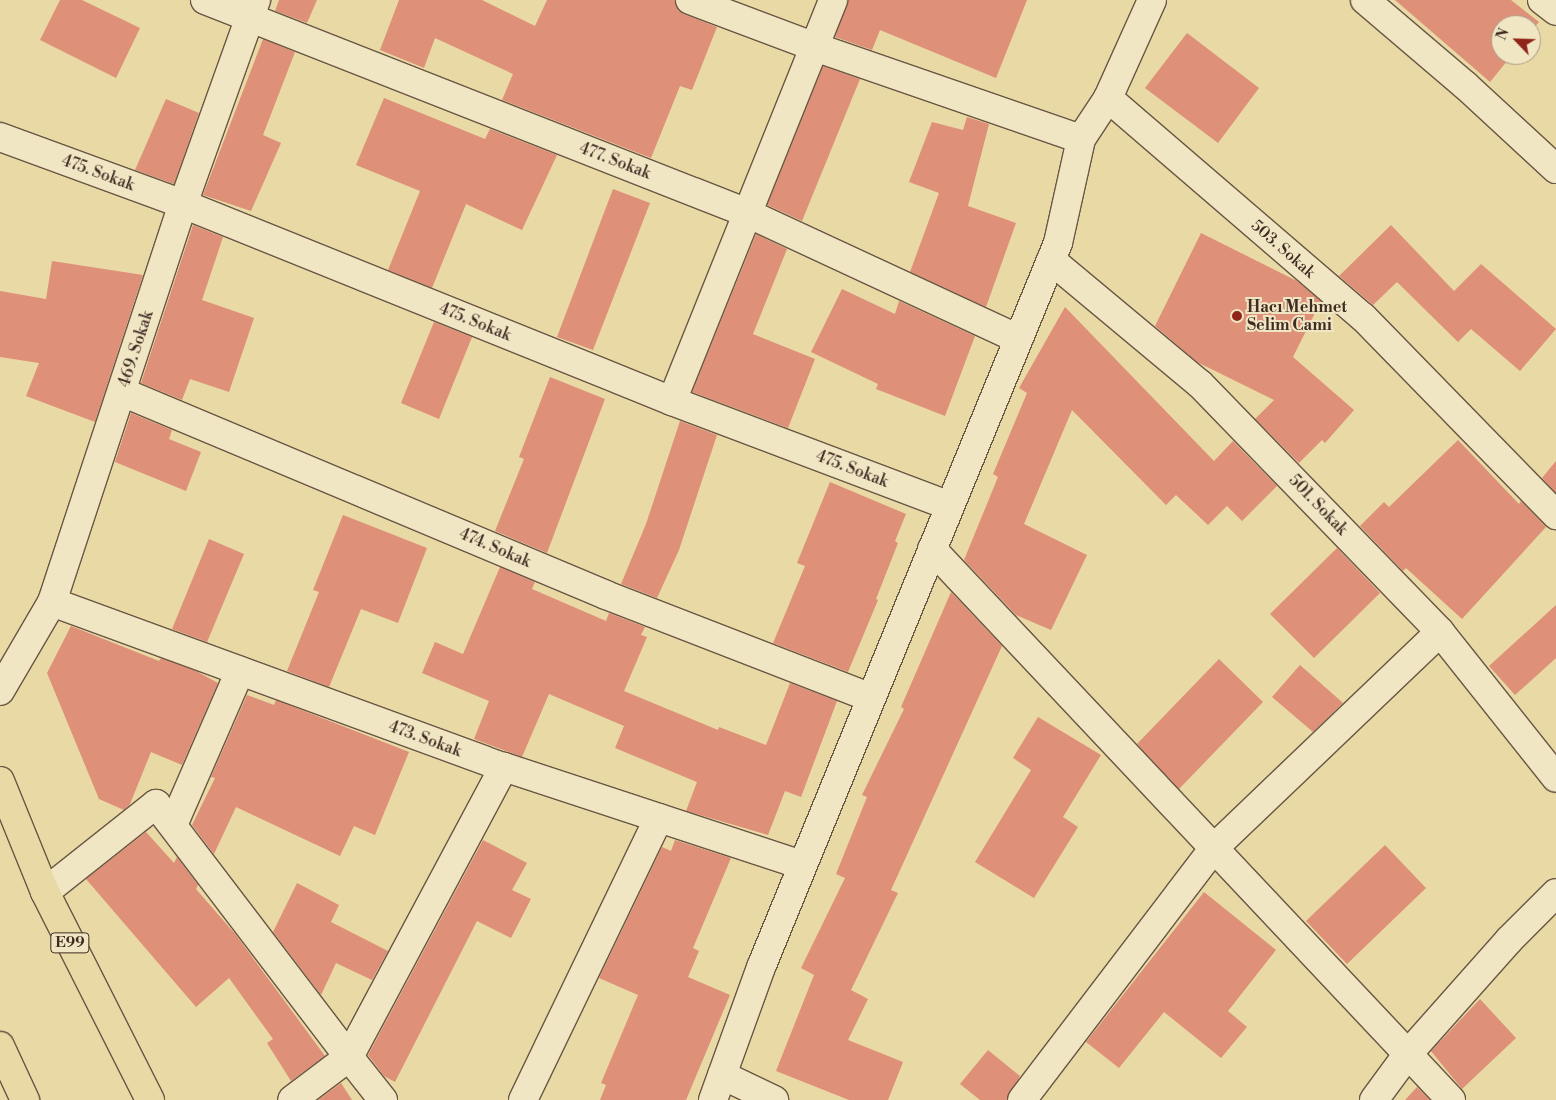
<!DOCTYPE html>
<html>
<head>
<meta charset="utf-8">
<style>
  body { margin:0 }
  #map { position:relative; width:1556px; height:1100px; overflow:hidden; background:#e8d9a5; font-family:"Libre Bodoni",serif }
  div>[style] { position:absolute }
  .building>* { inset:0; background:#de9078 }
  .roads { filter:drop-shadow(1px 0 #6a5644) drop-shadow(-1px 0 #6a5644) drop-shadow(0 1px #6a5644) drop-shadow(0 -1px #6a5644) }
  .minor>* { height:28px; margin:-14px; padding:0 14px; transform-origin:14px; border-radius:14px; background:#f0e6c4 }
  .tertiary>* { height:28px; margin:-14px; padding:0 14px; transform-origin:14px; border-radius:14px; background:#f0e6c4 }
  .trunk>* { height:28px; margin:-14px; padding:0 14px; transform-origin:14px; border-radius:14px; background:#e8d9a5 }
  .dots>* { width:14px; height:14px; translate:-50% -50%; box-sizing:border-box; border:2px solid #f0e6c4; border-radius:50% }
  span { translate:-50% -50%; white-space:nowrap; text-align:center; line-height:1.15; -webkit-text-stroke:4px #f0e6c4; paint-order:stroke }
  .shield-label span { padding:1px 4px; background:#f0e6c4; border:1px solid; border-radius:4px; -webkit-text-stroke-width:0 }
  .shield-label { font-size:15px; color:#402b23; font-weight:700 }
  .street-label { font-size:16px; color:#402b23 }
  .poi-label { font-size:16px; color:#402b23; font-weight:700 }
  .left { translate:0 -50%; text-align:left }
  .north { position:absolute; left:1491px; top:15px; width:50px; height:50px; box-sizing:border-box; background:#f0e6c4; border:1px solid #aa9b84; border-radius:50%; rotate:294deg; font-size:14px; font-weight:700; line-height:20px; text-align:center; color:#402b23 }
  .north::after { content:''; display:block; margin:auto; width:18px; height:22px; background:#8f2418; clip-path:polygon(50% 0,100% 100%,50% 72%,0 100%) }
</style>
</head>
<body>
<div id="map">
  <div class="building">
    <i style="clip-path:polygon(60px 0,82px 0,140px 28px,116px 78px,40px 40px)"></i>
    <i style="clip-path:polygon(279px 0,317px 0,307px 23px,275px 11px)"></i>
    <i style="clip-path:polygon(399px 0,482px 0,535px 26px,547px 0,675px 0,678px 10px,684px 14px,717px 27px,692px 90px,680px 86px,651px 158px,502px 100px,513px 74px,435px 38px,424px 68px,380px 50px)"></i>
    <i style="clip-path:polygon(848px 0,1027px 0,996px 78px,880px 30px,872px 50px,835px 37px)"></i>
    <i style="clip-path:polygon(1395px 0,1511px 0,1539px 22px,1531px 31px,1531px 25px,1501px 25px,1501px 55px,1512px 55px,1490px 82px)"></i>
    <i style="clip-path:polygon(1187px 33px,1259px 88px,1218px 143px,1145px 88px)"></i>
    <i style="clip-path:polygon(263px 39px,295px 52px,263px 135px,281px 143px,251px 211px,203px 195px)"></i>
    <i style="clip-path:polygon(823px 66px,860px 79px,802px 221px,767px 205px)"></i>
    <i style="clip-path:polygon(384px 98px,485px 139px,490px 129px,557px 155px,522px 230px,466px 204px,432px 288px,388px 270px,420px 191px,356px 165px)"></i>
    <i style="clip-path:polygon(166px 99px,199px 113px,174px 184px,135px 170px)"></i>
    <i style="clip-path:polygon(967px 117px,989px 124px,968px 206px,1016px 223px,986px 307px,910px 272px,939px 193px,909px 182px,932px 122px,963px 130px)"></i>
    <i style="clip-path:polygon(613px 189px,650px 203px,593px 350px,557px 337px)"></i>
    <i style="clip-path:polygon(193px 225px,223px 237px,202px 300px,254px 318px,229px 392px,190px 379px,182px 400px,141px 383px)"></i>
    <i style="clip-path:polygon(1391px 225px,1454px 291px,1481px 264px,1556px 329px,1520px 371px,1471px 329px,1458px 342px,1397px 282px,1373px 305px,1339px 276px)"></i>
    <i style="clip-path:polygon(1201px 233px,1297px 281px,1321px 301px,1293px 357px,1354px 410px,1325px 443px,1322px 440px,1299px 463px,1255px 419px,1274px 400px,1197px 362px,1155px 326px)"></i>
    <i style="clip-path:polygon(756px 234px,787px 249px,753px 334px,815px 359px,788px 428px,692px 392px)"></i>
    <i style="clip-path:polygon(52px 261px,143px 275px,95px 422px,26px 396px,39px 363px,0 357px,0 291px,46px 299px)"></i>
    <i style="clip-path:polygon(842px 289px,895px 314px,899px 301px,975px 336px,945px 416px,876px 389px,878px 384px,811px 352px)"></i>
    <i style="clip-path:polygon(1065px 307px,1214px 461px,1233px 441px,1277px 486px,1242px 521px,1227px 506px,1208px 525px,1176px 495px,1166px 505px,1072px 410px,1024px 524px,1087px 555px,1051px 630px,1016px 615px,964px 560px,998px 477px,993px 474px,1027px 393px,1019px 388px)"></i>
    <i style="clip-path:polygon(434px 322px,472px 337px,439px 419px,401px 403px)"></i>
    <i style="clip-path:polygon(550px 377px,605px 399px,547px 553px,495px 531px,524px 459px,519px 457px)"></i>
    <i style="clip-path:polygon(131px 413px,172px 430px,169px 439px,201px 452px,186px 491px,115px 462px)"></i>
    <i style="clip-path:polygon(680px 421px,717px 435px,679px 550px,657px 598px,621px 584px,646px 524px)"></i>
    <i style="clip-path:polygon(1458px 440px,1519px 504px,1521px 501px,1546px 527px,1462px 619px,1406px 568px,1403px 571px,1360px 526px,1384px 502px,1389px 507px)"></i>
    <i style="clip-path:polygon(1556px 461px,1556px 493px,1542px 478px)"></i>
    <i style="clip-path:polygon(830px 482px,906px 514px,895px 541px,898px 543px,876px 599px,878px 600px,848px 672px,773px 643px,805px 566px,797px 563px)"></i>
    <i style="clip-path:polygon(343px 515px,427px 548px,398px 623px,361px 609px,329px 687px,287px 671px,319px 592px,313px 590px)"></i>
    <i style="clip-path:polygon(209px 539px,244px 554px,207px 642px,172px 629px)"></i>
    <i style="clip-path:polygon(1337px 548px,1380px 593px,1314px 658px,1270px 614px)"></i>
    <i style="clip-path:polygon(500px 567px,535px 582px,532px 589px,606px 621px,609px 613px,645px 627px,641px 635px,647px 637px,624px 691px,718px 730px,719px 727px,766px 745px,790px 683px,837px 701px,801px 797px,785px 791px,768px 835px,686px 811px,697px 782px,615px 748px,624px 726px,549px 694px,522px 757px,474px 739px,489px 701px,422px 673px,435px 642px,463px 654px)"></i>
    <i style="clip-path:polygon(951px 592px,1002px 646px,891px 890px,898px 893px,851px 990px,868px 999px,848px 1040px,903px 1062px,888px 1100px,849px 1100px,776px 1071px,814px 975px,801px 968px,845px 878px,836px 874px,867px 797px,862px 795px,904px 709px,901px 707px)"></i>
    <i style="clip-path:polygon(1556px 605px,1556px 658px,1515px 695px,1489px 666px)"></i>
    <i style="clip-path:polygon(71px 626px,159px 661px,161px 658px,196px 671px,218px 683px,182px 765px,151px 752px,130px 804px,124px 810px,99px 799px,47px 673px)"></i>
    <i style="clip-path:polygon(1219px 659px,1263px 702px,1179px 789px,1137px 744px)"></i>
    <i style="clip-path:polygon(1300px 665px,1343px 703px,1313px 732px,1272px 697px)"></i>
    <i style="clip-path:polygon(247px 695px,274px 705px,276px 700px,409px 752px,375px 835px,354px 826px,340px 856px,236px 807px,214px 854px,192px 825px,215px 778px,211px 777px)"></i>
    <i style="clip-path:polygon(1038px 717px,1101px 755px,1063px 817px,1078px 827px,1034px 898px,975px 862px,1031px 770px,1013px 758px)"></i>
    <i style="clip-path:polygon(146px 832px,174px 863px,177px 857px,198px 885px,196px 889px,236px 935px,325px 1056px,291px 1081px,267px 1043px,273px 1039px,229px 978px,196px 1007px,86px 879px)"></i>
    <i style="clip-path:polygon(483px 840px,527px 863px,512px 890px,531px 899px,511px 938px,477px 921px,395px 1082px,384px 1076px,368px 1055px)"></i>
    <i style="clip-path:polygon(675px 840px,731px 858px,693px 948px,699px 951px,688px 977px,730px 995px,686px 1100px,600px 1100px,606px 1085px,601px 1083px,638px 995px,599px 978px,662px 847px,671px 851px)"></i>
    <i style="clip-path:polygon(1385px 845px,1426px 888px,1347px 964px,1306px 921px)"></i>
    <i style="clip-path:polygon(297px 883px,339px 905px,331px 922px,388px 951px,372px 980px,336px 963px,321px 995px,273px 932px)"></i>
    <i style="clip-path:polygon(1204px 892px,1276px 950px,1228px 1011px,1247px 1027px,1221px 1058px,1164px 1012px,1119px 1068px,1086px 1042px)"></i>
    <i style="clip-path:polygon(1480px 999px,1516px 1038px,1462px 1089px,1431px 1051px)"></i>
    <i style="clip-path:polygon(988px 1050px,1020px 1076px,1007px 1100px,980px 1100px,960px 1084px)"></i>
    <i style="clip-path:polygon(341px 1083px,352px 1100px,318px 1100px)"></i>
    <i style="clip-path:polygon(1417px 1087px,1430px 1100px,1405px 1100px)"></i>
  </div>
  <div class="roads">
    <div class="minor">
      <i style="left:205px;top:0;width:582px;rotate:21.45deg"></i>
      <i style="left:747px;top:213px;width:299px;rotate:24.9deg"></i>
      <i style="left:690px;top:0;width:134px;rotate:20.6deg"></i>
      <i style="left:815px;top:47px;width:281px;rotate:19.1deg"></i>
      <i style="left:1365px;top:0;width:131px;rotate:40.4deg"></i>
      <i style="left:1465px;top:85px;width:124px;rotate:42.7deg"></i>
      <i style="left:1542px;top:0;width:18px;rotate:38deg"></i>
      <i style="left:1108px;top:98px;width:336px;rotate:40.7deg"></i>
      <i style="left:1363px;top:317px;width:277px;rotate:45.7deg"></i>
      <i style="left:0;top:137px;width:195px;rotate:20.1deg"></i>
      <i style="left:183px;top:204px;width:527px;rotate:21.94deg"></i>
      <i style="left:672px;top:401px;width:297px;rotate:20.7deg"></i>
      <i style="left:1051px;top:260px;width:194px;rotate:39.8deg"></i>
      <i style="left:1200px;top:384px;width:345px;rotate:45.9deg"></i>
      <i style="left:1440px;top:632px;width:186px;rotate:51.5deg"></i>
      <i style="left:122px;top:392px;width:525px;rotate:22.75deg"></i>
      <i style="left:606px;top:595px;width:284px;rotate:21.2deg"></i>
      <i style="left:672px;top:401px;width:432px;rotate:-68.1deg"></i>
      <i style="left:932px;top:549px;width:757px;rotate:46.71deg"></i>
      <i style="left:52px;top:602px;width:481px;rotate:20.1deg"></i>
      <i style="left:504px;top:767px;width:314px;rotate:18.2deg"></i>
      <i style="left:0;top:691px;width:103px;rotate:-59.7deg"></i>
      <i style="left:52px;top:602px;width:419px;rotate:-71.8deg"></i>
      <i style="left:183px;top:204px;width:217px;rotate:-70.3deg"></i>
      <i style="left:173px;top:825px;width:168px;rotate:-66.5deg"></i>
      <i style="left:45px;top:892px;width:142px;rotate:-38.4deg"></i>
      <i style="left:156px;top:804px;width:318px;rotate:52.7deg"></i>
      <i style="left:349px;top:1057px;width:71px;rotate:143deg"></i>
      <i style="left:722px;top:1075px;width:58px;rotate:25.7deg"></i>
      <i style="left:383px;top:1100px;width:55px;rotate:-128.3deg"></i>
      <i style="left:349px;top:1057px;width:329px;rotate:-61.9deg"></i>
      <i style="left:523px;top:1100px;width:313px;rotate:-64.3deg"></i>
      <i style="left:1022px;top:1100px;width:318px;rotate:-52.7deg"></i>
      <i style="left:1215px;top:847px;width:311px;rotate:-43.7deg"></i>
      <i style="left:1374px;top:1100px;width:56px;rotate:-53.7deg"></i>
      <i style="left:1407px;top:1055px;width:154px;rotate:-48.4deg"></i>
      <i style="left:1509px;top:940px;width:66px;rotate:-45deg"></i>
    </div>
    <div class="tertiary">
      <i style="left:713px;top:1100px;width:144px;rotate:-70.1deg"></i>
      <i style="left:762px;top:965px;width:780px;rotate:-67.71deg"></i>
      <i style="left:1058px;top:243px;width:107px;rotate:-77.5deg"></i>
      <i style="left:1081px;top:139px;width:49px;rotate:-56.6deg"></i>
      <i style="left:1108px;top:98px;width:107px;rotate:-65.8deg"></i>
    </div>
    <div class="trunk">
      <i style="left:0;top:781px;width:120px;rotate:67.9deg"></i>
      <i style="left:45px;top:892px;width:233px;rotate:63.2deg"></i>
      <i style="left:0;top:1046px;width:60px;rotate:65.2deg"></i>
    </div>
  </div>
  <div class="dots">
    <i style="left:1237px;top:316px;background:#8f2418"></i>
  </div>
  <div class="shield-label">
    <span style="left:70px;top:943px">E99</span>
  </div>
  <div class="street-label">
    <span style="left:615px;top:161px;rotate:21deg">477. Sokak</span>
    <span style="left:98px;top:173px;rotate:20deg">475. Sokak</span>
    <span style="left:1283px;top:249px;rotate:41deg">503. Sokak</span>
    <span style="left:475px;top:322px;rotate:22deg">475. Sokak</span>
    <span style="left:136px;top:349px;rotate:-72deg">469. Sokak</span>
    <span style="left:852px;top:469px;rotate:21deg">475. Sokak</span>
    <span style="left:1318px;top:505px;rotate:46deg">501. Sokak</span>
    <span style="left:495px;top:548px;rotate:23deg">474. Sokak</span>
    <span style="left:425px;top:739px;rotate:20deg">473. Sokak</span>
  </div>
  <div class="poi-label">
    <span class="left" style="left:1247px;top:316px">Hacı Mehmet<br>Selim Cami</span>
  </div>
  <div class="north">N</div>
</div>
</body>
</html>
